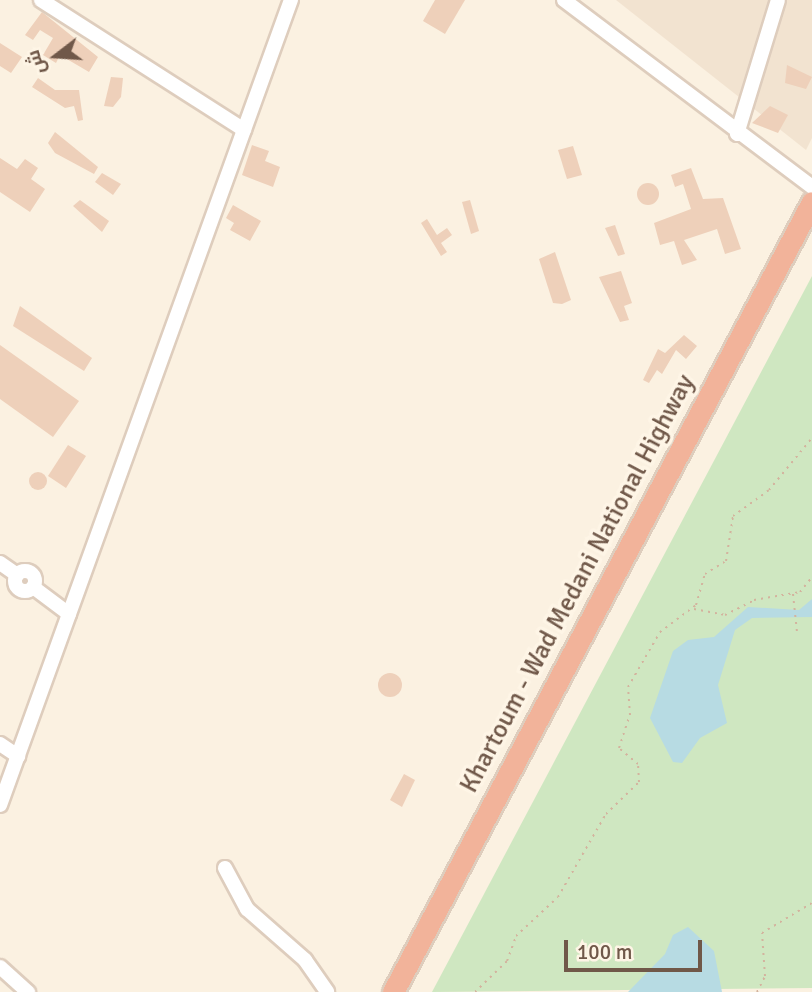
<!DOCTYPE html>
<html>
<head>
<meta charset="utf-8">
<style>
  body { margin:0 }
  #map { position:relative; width:812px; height:992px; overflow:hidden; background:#fbf1e1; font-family:Signika,Cairo,sans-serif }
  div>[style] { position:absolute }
  .residential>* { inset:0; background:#f2e3d0 }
  .green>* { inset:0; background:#cfe7c1 }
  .water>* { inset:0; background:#b7dbe3 }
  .building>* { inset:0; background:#eed0ba }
  .round { border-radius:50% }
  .path>* { height:2px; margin-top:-1px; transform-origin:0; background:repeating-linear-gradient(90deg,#d3b39e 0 2px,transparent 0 7px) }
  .roads { filter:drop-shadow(2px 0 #decdbd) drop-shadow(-2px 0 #decdbd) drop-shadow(0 2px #decdbd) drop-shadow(0 -2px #decdbd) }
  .minor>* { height:14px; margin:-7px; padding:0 7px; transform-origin:7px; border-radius:7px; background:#fff }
  .minor>.ring { margin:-7px; padding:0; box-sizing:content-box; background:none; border:14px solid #fff; border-radius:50% }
  .highway>* { height:21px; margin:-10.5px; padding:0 10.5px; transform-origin:10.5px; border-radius:10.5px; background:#f2b39a }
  span { translate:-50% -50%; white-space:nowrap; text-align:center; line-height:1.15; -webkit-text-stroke:7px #fef5e6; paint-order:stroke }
  .street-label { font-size:26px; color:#705849 }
  .north { position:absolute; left:21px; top:21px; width:70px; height:70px; -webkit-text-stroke:5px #fef5e6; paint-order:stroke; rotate:253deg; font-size:19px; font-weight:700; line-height:28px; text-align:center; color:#705849 }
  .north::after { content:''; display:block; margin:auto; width:24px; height:32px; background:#705849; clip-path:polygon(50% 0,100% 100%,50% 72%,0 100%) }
  .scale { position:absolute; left:564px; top:940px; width:138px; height:32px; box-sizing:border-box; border:4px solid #705849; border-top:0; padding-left:9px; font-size:21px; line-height:24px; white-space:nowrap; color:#705849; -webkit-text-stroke:5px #fef5e6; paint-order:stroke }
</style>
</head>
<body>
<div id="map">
  <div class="residential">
    <i style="clip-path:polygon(616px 0,812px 0,812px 138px,806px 150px)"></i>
  </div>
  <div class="green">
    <i style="clip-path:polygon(812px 276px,812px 988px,432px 992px)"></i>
  </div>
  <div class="water">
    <i style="clip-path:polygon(812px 599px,812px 617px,752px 618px,735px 630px,718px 685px,727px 723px,700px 738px,682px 763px,673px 762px,650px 718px,673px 651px,688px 640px,714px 637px,748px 607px,799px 610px)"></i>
    <i style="clip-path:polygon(688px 927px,714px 951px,722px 992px,628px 992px,665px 954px,673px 935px)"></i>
  </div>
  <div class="building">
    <i style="clip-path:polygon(435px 0,465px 0,445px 34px,423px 21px)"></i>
    <i style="clip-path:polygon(42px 12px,98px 57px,89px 72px,60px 55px,56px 63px,43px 55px,53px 38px,40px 30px,33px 40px,25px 35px)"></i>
    <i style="clip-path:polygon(0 43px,22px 57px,11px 73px,0 66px)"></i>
    <i style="clip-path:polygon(787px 65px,812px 77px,806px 89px,785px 83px)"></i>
    <i style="clip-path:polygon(111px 77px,123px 78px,121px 97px,113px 107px,104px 106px)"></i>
    <i style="clip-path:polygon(38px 78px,55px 90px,79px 90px,83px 120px,78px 121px,74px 106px,65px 108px,32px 87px)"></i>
    <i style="clip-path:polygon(770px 106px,788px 115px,778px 133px,752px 123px)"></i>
    <i style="clip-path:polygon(55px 132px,98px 167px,94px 174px,55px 153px,48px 143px)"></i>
    <i style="clip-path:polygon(252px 145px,269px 151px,265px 161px,280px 167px,273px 187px,242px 175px)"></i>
    <i style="clip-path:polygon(573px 146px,582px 175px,567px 179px,558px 150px)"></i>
    <i style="clip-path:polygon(0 158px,17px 169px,25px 159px,38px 168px,31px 179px,45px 189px,30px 212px,0 192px)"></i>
    <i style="clip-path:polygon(691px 168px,703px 199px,723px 198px,741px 249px,725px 254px,717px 229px,684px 240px,697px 260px,682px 265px,674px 241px,660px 245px,654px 223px,691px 209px,683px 184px,675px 187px,671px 175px)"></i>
    <i style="clip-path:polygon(102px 173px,121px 184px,113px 195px,95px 182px)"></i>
    <i class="round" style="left:637px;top:183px;width:22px;height:22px"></i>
    <i style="clip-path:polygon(80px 200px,109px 221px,102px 232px,73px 206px)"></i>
    <i style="clip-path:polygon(470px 200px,479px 231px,471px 234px,462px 202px)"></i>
    <i style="clip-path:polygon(233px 205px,261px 221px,250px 241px,230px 230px,234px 223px,226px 218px)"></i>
    <i style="clip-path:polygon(427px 219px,437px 235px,447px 228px,452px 235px,441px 243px,447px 252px,441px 256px,421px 223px)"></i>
    <i style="clip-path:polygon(615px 225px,625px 254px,618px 256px,605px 228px)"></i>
    <i style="clip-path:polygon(555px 252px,571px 300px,562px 304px,553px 303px,539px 259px)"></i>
    <i style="clip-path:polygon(621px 271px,632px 303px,624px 306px,629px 320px,620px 322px,599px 277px)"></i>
    <i style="clip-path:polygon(20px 306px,92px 358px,84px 371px,13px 326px)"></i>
    <i style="clip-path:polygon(684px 335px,697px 346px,686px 359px,676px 350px,662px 374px,657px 370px,649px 383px,643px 380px,658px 349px,665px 353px)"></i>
    <i style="clip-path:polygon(0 345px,79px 401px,53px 437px,0 399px)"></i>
    <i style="clip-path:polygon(68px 445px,86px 456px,66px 488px,48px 476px)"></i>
    <i class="round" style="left:29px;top:472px;width:18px;height:18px"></i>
    <i class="round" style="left:378px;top:673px;width:24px;height:24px"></i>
    <i style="clip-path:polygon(404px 774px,415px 780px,402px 807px,390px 800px)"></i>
  </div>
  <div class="path">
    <i style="left:793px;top:594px;width:39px;rotate:84deg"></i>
    <i style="left:694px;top:609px;width:32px;rotate:11deg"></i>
    <i style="left:725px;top:615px;width:33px;rotate:-27deg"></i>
    <i style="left:754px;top:600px;width:47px;rotate:-9.9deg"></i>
    <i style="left:800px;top:592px;width:19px;rotate:-51deg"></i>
    <i style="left:475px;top:992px;width:45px;rotate:-44.1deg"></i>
    <i style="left:507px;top:961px;width:27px;rotate:-70deg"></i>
    <i style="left:516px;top:936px;width:57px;rotate:-42.9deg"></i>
    <i style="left:558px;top:897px;width:96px;rotate:-60deg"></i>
    <i style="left:606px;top:814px;width:46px;rotate:-44.1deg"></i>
    <i style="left:639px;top:782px;width:18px;rotate:-93deg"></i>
    <i style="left:638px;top:764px;width:25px;rotate:-140deg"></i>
    <i style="left:619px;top:748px;width:35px;rotate:-72deg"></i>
    <i style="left:630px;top:715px;width:28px;rotate:-94deg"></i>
    <i style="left:628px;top:687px;width:64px;rotate:-59.8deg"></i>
    <i style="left:660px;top:632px;width:45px;rotate:-36.9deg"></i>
    <i style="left:696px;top:605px;width:32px;rotate:-74deg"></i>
    <i style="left:705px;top:574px;width:25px;rotate:-32deg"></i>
    <i style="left:726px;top:561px;width:46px;rotate:-81.2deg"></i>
    <i style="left:733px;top:516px;width:44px;rotate:-35.8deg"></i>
    <i style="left:769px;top:490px;width:67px;rotate:-50.4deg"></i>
    <i style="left:757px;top:992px;width:18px;rotate:-63deg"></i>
    <i style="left:765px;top:976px;width:43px;rotate:-94deg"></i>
    <i style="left:762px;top:933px;width:58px;rotate:-31deg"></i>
  </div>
  <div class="roads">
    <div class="minor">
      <i style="left:41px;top:0;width:241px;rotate:32.6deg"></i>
      <i style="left:564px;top:0;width:311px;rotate:37deg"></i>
      <i style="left:737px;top:134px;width:140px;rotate:-73deg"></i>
      <i style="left:0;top:563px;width:21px;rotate:35deg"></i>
      <i class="ring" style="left:15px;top:571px;width:6px;height:6px"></i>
      <i style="left:33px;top:587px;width:45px;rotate:36.9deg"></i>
      <i style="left:0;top:744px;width:22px;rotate:34deg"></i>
      <i style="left:0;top:805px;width:856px;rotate:-70.13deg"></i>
      <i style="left:225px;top:868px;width:47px;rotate:61.8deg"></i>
      <i style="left:247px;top:909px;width:77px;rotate:41.3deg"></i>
      <i style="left:305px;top:960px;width:39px;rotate:55deg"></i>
      <i style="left:0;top:967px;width:38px;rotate:42deg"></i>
    </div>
    <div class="highway">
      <i style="left:393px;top:992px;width:894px;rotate:-62.06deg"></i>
    </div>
  </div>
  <div class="street-label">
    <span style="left:578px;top:584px;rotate:-62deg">Khartoum - Wad Medani National Highway</span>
  </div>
  <div class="north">ش</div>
  <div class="scale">100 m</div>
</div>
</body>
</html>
